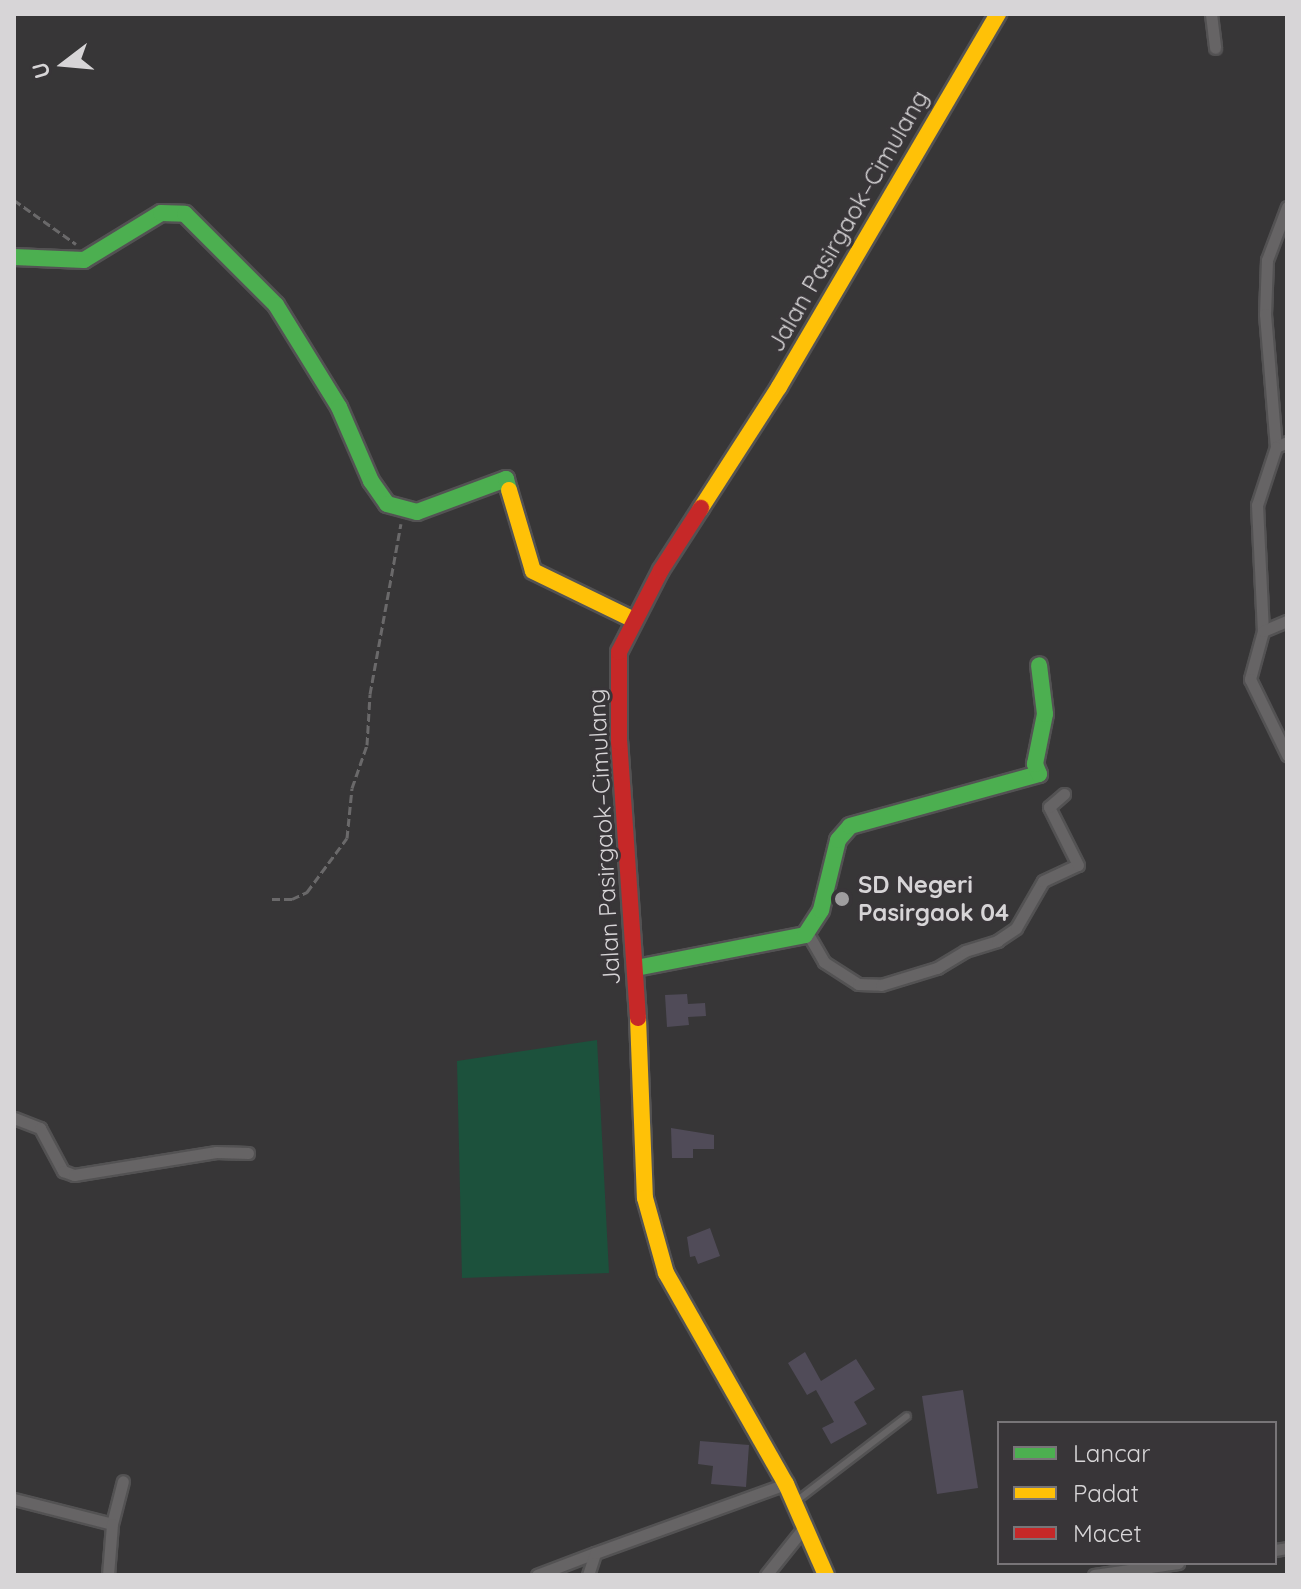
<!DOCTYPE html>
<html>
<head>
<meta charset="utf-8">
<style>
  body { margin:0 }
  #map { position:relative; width:1301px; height:1589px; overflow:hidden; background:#373637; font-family:Quicksand,sans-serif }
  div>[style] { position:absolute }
  .green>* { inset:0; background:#1c513c }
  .building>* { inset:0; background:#504b58 }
  .path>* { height:3px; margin-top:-1.5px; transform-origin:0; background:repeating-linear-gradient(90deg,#6a696a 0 8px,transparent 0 12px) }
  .roads { filter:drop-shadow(2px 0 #535253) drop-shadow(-2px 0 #535253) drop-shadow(0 2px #535253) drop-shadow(0 -2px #535253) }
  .lane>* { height:6px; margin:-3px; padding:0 3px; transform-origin:3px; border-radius:3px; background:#666465 }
  .street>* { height:11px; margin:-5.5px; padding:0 5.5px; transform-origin:5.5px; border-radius:5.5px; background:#666465 }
  .fast>* { height:16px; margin:-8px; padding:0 8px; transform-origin:8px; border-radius:8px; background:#4caf50 }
  .slow>* { height:16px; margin:-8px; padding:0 8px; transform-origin:8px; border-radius:8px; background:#ffc107 }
  .jam>* { height:16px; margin:-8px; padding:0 8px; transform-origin:8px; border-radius:8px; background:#c62828 }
  .dots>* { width:22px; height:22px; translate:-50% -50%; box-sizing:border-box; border:4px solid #383538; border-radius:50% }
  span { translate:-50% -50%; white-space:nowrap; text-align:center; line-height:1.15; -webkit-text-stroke:6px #383538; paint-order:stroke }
  .street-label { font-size:24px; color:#d7d5d7 }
  .poi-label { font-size:24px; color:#d7d5d7; font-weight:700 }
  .left { translate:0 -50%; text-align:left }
  .frame { position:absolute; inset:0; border:16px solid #d7d5d7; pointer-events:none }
  .legend { position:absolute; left:997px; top:1421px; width:280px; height:144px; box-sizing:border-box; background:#383538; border:2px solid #787578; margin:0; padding:10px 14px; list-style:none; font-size:24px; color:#d7d5d7 }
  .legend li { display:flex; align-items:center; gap:16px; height:40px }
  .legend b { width:40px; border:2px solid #787578 }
  .north { position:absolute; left:24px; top:24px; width:80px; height:80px; -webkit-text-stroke:6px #383538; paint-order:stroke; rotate:254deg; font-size:22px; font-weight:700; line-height:32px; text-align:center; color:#d7d5d7 }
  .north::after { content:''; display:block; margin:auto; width:28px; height:36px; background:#d7d5d7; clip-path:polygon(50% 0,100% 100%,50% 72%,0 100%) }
</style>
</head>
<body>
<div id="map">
  <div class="green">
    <i style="clip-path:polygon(597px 1040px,609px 1273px,462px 1278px,457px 1061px)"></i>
  </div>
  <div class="building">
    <i style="clip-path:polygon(687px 994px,688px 1004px,705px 1003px,706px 1016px,688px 1017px,689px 1025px,667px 1027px,665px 995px)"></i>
    <i style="clip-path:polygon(671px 1128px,714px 1135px,714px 1149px,693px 1149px,693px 1158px,672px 1158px)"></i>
    <i style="clip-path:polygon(710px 1228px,720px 1256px,698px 1264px,695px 1256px,690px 1257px,687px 1237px)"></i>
    <i style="clip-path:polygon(805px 1352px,821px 1381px,856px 1359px,875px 1389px,854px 1402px,867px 1424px,831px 1444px,822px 1428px,834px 1422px,816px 1390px,807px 1395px,788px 1363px)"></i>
    <i style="clip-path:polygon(963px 1390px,978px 1488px,937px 1494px,922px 1396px)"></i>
    <i style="clip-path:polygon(700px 1441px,749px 1445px,746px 1487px,711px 1484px,713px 1466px,698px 1464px)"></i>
  </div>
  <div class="path">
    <i style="left:14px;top:200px;width:76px;rotate:35.4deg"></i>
    <i style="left:272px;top:899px;width:20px"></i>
    <i style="left:292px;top:899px;width:17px;rotate:-25deg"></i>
    <i style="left:307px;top:892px;width:67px;rotate:-53.5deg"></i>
    <i style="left:347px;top:838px;width:50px;rotate:-84.3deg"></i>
    <i style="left:352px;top:788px;width:46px;rotate:-70.8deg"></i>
    <i style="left:367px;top:745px;width:51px;rotate:-86.6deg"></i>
    <i style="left:370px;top:694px;width:173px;rotate:-79.7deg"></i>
  </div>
  <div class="roads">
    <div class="lane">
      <i style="left:795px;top:1502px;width:141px;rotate:-37.5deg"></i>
    </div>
    <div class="street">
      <i style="left:1211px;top:14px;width:34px;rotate:83deg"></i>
      <i style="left:1287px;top:207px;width:57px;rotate:110.7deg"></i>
      <i style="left:1267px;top:260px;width:54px;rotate:92.1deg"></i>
      <i style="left:1265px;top:314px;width:133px;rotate:85.3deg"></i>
      <i style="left:1276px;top:447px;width:12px;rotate:-24deg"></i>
      <i style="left:1276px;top:447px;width:61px;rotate:108.1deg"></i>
      <i style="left:1257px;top:505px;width:126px;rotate:87.3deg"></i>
      <i style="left:1263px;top:631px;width:50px;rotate:105.2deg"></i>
      <i style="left:1250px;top:679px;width:85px;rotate:64deg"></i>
      <i style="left:1263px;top:631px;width:26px;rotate:-23deg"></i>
      <i style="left:808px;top:934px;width:32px;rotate:60deg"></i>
      <i style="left:824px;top:962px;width:40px;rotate:32.9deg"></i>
      <i style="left:858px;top:984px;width:23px;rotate:2deg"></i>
      <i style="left:881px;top:985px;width:59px;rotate:-16.9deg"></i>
      <i style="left:937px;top:968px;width:33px;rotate:-31deg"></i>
      <i style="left:965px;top:951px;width:34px;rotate:-17deg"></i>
      <i style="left:997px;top:941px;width:23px;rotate:-34deg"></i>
      <i style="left:1016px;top:928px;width:54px;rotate:-60.1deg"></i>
      <i style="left:1043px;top:881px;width:38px;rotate:-25deg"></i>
      <i style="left:1078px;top:865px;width:65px;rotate:-116.6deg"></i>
      <i style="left:1049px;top:807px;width:20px;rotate:-41deg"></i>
      <i style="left:14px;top:1118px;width:28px;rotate:21deg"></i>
      <i style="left:40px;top:1128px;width:49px;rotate:61.9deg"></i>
      <i style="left:63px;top:1171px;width:12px;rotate:20deg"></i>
      <i style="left:74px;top:1175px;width:144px;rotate:-9.2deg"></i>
      <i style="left:216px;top:1152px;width:32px;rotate:2deg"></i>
      <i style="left:14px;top:1499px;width:101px;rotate:14.3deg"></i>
      <i style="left:112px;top:1524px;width:44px;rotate:-75.7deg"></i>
      <i style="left:1275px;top:1550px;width:12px;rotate:-9deg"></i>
      <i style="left:108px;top:1575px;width:51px;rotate:-85.5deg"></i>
      <i style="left:537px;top:1575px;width:62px;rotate:-20.8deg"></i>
      <i style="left:588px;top:1575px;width:23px;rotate:-72deg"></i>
      <i style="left:595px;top:1553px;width:203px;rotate:-19.9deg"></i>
      <i style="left:766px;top:1575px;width:64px;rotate:-51.3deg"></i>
      <i style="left:1094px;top:1575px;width:85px;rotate:-8.1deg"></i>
    </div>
    <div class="fast">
      <i style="left:14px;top:257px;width:70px;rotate:2.5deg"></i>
      <i style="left:84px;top:260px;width:90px;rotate:-31.4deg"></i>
      <i style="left:161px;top:213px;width:24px;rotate:2deg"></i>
      <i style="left:185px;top:214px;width:129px;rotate:45deg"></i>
      <i style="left:276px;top:305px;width:120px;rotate:58.3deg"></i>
      <i style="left:339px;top:407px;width:81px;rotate:66.6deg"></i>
      <i style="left:371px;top:481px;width:28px;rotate:55deg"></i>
      <i style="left:387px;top:504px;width:31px;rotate:15deg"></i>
      <i style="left:417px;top:512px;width:95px;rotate:-20.3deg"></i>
      <i style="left:506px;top:479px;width:11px;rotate:75deg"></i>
      <i style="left:636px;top:968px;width:172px;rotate:-11deg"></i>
      <i style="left:805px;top:935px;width:30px;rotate:-57deg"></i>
      <i style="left:821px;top:910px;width:72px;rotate:-76.3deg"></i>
      <i style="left:838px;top:840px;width:18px;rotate:-49deg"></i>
      <i style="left:850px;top:826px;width:196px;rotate:-15.4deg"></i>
      <i style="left:1039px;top:774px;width:11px;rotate:-112deg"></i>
      <i style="left:1035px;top:764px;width:51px;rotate:-78.7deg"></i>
      <i style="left:1045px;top:714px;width:49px;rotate:-97deg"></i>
    </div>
    <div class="slow">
      <i style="left:509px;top:490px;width:84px;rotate:73.5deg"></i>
      <i style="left:533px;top:571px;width:110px;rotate:25.9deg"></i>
      <i style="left:701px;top:508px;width:144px;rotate:-57.2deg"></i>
      <i style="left:779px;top:387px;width:433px;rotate:-59.6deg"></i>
      <i style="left:638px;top:1018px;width:180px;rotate:87.8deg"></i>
      <i style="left:645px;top:1198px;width:78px;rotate:74.4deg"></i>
      <i style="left:666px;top:1273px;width:243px;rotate:60.4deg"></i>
      <i style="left:786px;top:1484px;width:99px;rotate:66.3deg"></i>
    </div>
    <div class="jam">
      <i style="left:638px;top:1018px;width:277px;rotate:-93.9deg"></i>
      <i style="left:619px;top:742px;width:90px;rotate:-90deg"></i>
      <i style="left:619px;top:652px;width:92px;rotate:-62.9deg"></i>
      <i style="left:661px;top:570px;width:74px;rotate:-57.2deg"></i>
    </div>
  </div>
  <div class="dots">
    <i style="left:842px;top:899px;background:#9f9d9f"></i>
  </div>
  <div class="street-label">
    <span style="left:848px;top:221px;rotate:-60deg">Jalan Pasirgaok–Cimulang</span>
    <span style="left:604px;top:837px;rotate:-93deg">Jalan Pasirgaok–Cimulang</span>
  </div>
  <div class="poi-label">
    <span class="left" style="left:858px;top:899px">SD Negeri<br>Pasirgaok 04</span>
  </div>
  <div class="frame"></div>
  <ul class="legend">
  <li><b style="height:10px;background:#4caf50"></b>Lancar</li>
  <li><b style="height:10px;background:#ffc107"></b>Padat</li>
  <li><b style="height:10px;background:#c62828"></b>Macet</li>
  </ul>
  <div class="north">U</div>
</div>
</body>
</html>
